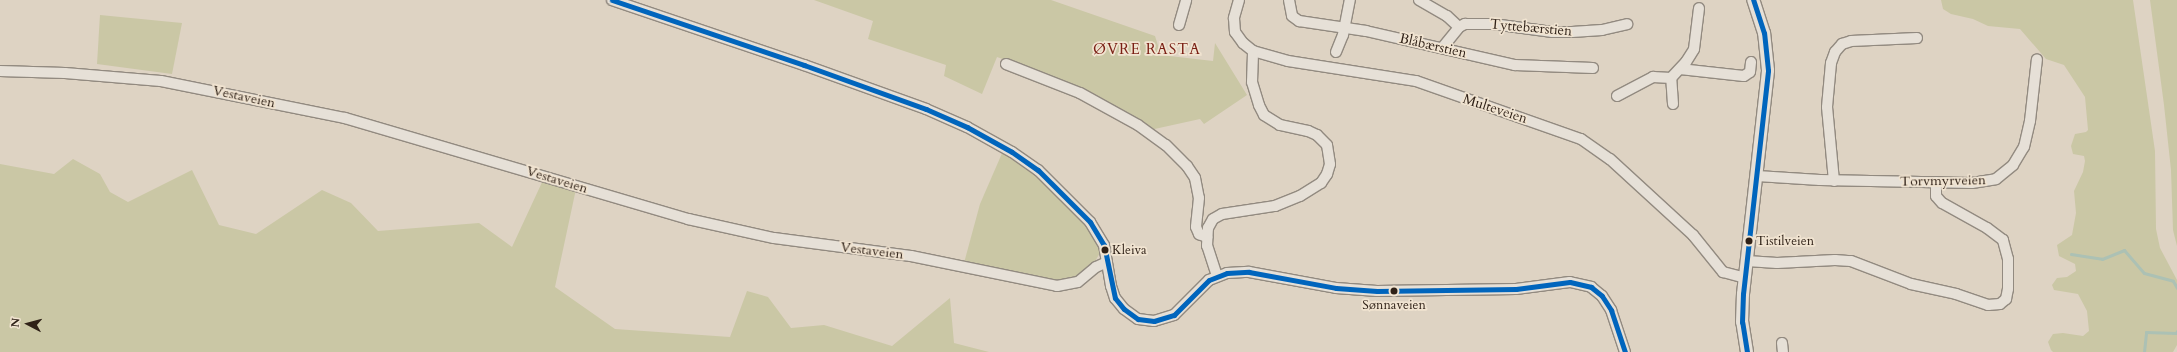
<!DOCTYPE html>
<html>
<head>
<meta charset="utf-8">
<style>
  body { margin:0 }
  #map { position:relative; width:2177px; height:352px; overflow:hidden; background:#ded3c3; font-family:Cardo,serif }
  div>[style] { position:absolute }
  .green>* { inset:0; background:#cac7a5 }
  .stream>* { height:3px; margin:-1.5px; padding:0 1.5px; transform-origin:1.5px; border-radius:1.5px; background:#acc1b4 }
  .roads { filter:drop-shadow(1px 0 #928a80) drop-shadow(-1px 0 #928a80) drop-shadow(0 1px #928a80) drop-shadow(0 -1px #928a80) }
  .minor>* { height:10px; margin:-5px; padding:0 5px; transform-origin:5px; border-radius:5px; background:#e6e0d7 }
  .tertiary>* { height:12px; margin:-6px; padding:0 6px; transform-origin:6px; border-radius:6px; background:#e6e0d7 }
  .bus-1>* { height:5px; margin:-2.5px; padding:0 2.5px; transform-origin:2.5px; border-radius:2.5px; background:#0065bd }
  .dots>* { width:11px; height:11px; translate:-50% -50%; box-sizing:border-box; border:2px solid #f1e4d1; border-radius:50% }
  span { translate:-50% -50%; white-space:nowrap; text-align:center; line-height:1.15; -webkit-text-stroke:3.5px #f1e4d1; paint-order:stroke }
  .bus-label { font-size:13px; color:#2f2117 }
  .left { translate:0 -50%; text-align:left }
  .street-label { font-size:14px; color:#2f2117 }
  .neighbourhood-label { font-size:15px; color:#7a1f14; letter-spacing:1px }
  .north { position:absolute; left:8px; top:304px; width:40px; height:40px; -webkit-text-stroke:3px #f1e4d1; paint-order:stroke; rotate:276deg; font-size:11px; font-weight:700; line-height:16px; text-align:center; color:#2f2117 }
  .north::after { content:''; display:block; margin:auto; width:14px; height:18px; background:#2f2117; clip-path:polygon(50% 0,100% 100%,50% 72%,0 100%) }
</style>
</head>
<body>
<div id="map">
  <div class="green">
    <i style="clip-path:polygon(814px 0,1051px 0,1155px 36px,1161px 55px,1213px 61px,1215px 43px,1247px 95px,1204px 124px,1200px 119px,1150px 130px,1067px 82px,997px 57px,982px 94px,944px 76px,946px 65px,868px 39px,873px 21px)"></i>
    <i style="clip-path:polygon(1941px 0,2133px 0,2155px 151px,2156px 229px,2160px 248px,2177px 280px,2177px 345px,2173px 352px,2053px 352px,2051px 350px,2048px 342px,2053px 334px,2063px 333px,2083px 336px,2089px 331px,2087px 311px,2078px 294px,2054px 290px,2052px 285px,2057px 278px,2067px 277px,2076px 271px,2075px 264px,2059px 256px,2057px 245px,2072px 235px,2076px 213px,2074px 191px,2083px 172px,2085px 161px,2084px 156px,2073px 154px,2071px 146px,2075px 134px,2086px 132px,2088px 130px,2085px 97px,2064px 65px,2046px 59px,2020px 29px,1988px 26px,1973px 19px,1951px 14px,1943px 9px)"></i>
    <i style="clip-path:polygon(2150px 0,2177px 0,2177px 246px,2173px 230px,2171px 170px,2164px 105px)"></i>
    <i style="clip-path:polygon(100px 15px,182px 23px,172px 74px,97px 64px)"></i>
    <i style="clip-path:polygon(1003px 151px,1026px 165px,1088px 225px,1102px 249px,1092px 267px,1084px 275px,1064px 282px,964px 263px,980px 204px)"></i>
    <i style="clip-path:polygon(73px 159px,100px 174px,110px 192px,128px 202px,192px 170px,219px 225px,256px 234px,322px 190px,351px 203px,378px 231px,479px 223px,512px 247px,544px 178px,576px 189px,555px 287px,615px 329px,730px 337px,747px 291px,768px 297px,791px 328px,824px 325px,892px 346px,950px 298px,954px 343px,989px 352px,0 352px,0 164px,54px 174px)"></i>
  </div>
  <div class="stream">
    <i style="left:2071px;top:254px;width:31px;rotate:9deg"></i>
    <i style="left:2102px;top:259px;width:24px;rotate:-22deg"></i>
    <i style="left:2124px;top:250px;width:30px;rotate:49deg"></i>
    <i style="left:2144px;top:273px;width:30px;rotate:15deg"></i>
    <i style="left:2173px;top:281px;width:8px;rotate:60deg"></i>
    <i style="left:2144px;top:352px;width:20px;rotate:-84deg"></i>
    <i style="left:2146px;top:332px;width:30px;rotate:2deg"></i>
    <i style="left:2176px;top:333px;width:2px;rotate:-63deg"></i>
  </div>
  <div class="roads">
    <div class="minor">
      <i style="left:612px;top:0;width:203px;rotate:18.7deg"></i>
      <i style="left:804px;top:65px;width:130px;rotate:19.8deg"></i>
      <i style="left:926px;top:109px;width:45px;rotate:23.7deg"></i>
      <i style="left:967px;top:127px;width:51px;rotate:29.1deg"></i>
      <i style="left:1012px;top:152px;width:32px;rotate:35deg"></i>
      <i style="left:1038px;top:170px;width:74px;rotate:45deg"></i>
      <i style="left:1090px;top:222px;width:27px;rotate:59deg"></i>
      <i style="left:1104px;top:245px;width:42px;rotate:80.3deg"></i>
      <i style="left:1111px;top:286px;width:13px;rotate:72deg"></i>
      <i style="left:1115px;top:298px;width:14px;rotate:51deg"></i>
      <i style="left:1124px;top:309px;width:17px;rotate:36deg"></i>
      <i style="left:1138px;top:319px;width:16px;rotate:7deg"></i>
      <i style="left:1154px;top:321px;width:21px;rotate:-17deg"></i>
      <i style="left:1174px;top:315px;width:49px;rotate:-45deg"></i>
      <i style="left:1209px;top:280px;width:19px;rotate:-21deg"></i>
      <i style="left:1227px;top:273px;width:22px;rotate:-3deg"></i>
      <i style="left:1249px;top:272px;width:88px;rotate:10.4deg"></i>
      <i style="left:1336px;top:288px;width:41px;rotate:4.2deg"></i>
      <i style="left:1377px;top:291px;width:139px;rotate:-0.8deg"></i>
      <i style="left:1516px;top:289px;width:54px;rotate:-7.4deg"></i>
      <i style="left:1570px;top:282px;width:22px;rotate:13deg"></i>
      <i style="left:1591px;top:287px;width:14px;rotate:39deg"></i>
      <i style="left:1602px;top:296px;width:17px;rotate:57deg"></i>
      <i style="left:1611px;top:310px;width:44px;rotate:71.6deg"></i>
      <i style="left:1239px;top:0;width:19px;rotate:106deg"></i>
      <i style="left:1234px;top:18px;width:14px;rotate:86deg"></i>
      <i style="left:1235px;top:32px;width:14px;rotate:54deg"></i>
      <i style="left:1243px;top:43px;width:13px;rotate:39deg"></i>
      <i style="left:1253px;top:51px;width:36px;rotate:16deg"></i>
      <i style="left:1288px;top:61px;width:130px;rotate:8.9deg"></i>
      <i style="left:1416px;top:81px;width:175px;rotate:19.4deg"></i>
      <i style="left:1581px;top:139px;width:35px;rotate:35deg"></i>
      <i style="left:1610px;top:159px;width:113px;rotate:42.5deg"></i>
      <i style="left:1693px;top:235px;width:48px;rotate:51deg"></i>
      <i style="left:1723px;top:272px;width:23px;rotate:15deg"></i>
      <i style="left:1289px;top:0;width:16px;rotate:79deg"></i>
      <i style="left:1292px;top:16px;width:9px;rotate:36deg"></i>
      <i style="left:1299px;top:21px;width:68px;rotate:8.5deg"></i>
      <i style="left:1366px;top:31px;width:153px;rotate:12.9deg"></i>
      <i style="left:1515px;top:65px;width:78px;rotate:2.2deg"></i>
      <i style="left:1419px;top:0;width:32px;rotate:30deg"></i>
      <i style="left:1447px;top:16px;width:16px;rotate:43deg"></i>
      <i style="left:1179px;top:25px;width:26px;rotate:-74deg"></i>
      <i style="left:1443px;top:47px;width:26px;rotate:-51deg"></i>
      <i style="left:1459px;top:27px;width:7px;rotate:-27deg"></i>
      <i style="left:1465px;top:24px;width:28px"></i>
      <i style="left:1493px;top:24px;width:60px;rotate:7.7deg"></i>
      <i style="left:1552px;top:32px;width:20px"></i>
      <i style="left:1572px;top:32px;width:30px;rotate:-4deg"></i>
      <i style="left:1602px;top:30px;width:26px;rotate:-13deg"></i>
      <i style="left:1336px;top:52px;width:18px;rotate:-68deg"></i>
      <i style="left:1343px;top:35px;width:36px;rotate:-79deg"></i>
      <i style="left:1006px;top:64px;width:79px;rotate:21.4deg"></i>
      <i style="left:1080px;top:93px;width:66px;rotate:28.9deg"></i>
      <i style="left:1138px;top:125px;width:34px;rotate:36deg"></i>
      <i style="left:1166px;top:145px;width:30px;rotate:45deg"></i>
      <i style="left:1187px;top:166px;width:14px;rotate:56deg"></i>
      <i style="left:1195px;top:178px;width:20px;rotate:79deg"></i>
      <i style="left:1199px;top:198px;width:29px;rotate:96deg"></i>
      <i style="left:1196px;top:227px;width:8px;rotate:67deg"></i>
      <i style="left:1199px;top:234px;width:9px;rotate:21deg"></i>
      <i style="left:1680px;top:69px;width:64px;rotate:6.2deg"></i>
      <i style="left:1744px;top:76px;width:7px;rotate:-34deg"></i>
      <i style="left:1750px;top:72px;width:10px;rotate:-84deg"></i>
      <i style="left:0;top:71px;width:65px;rotate:1.8deg"></i>
      <i style="left:65px;top:73px;width:96px;rotate:4.8deg"></i>
      <i style="left:161px;top:81px;width:188px;rotate:11.4deg"></i>
      <i style="left:345px;top:118px;width:358px;rotate:16.4deg"></i>
      <i style="left:688px;top:219px;width:88px;rotate:12.5deg"></i>
      <i style="left:774px;top:238px;width:138px;rotate:7.5deg"></i>
      <i style="left:911px;top:256px;width:149px;rotate:11.6deg"></i>
      <i style="left:1057px;top:286px;width:21px;rotate:-11deg"></i>
      <i style="left:1078px;top:282px;width:23px;rotate:-40deg"></i>
      <i style="left:1096px;top:267px;width:12px;rotate:-24deg"></i>
      <i style="left:1617px;top:96px;width:41px;rotate:-27.8deg"></i>
      <i style="left:1653px;top:77px;width:18px;rotate:3deg"></i>
      <i style="left:1673px;top:104px;width:26px;rotate:-94deg"></i>
      <i style="left:1671px;top:78px;width:22px;rotate:-47deg"></i>
      <i style="left:1686px;top:62px;width:15px;rotate:-58deg"></i>
      <i style="left:1694px;top:49px;width:41px;rotate:-83deg"></i>
      <i style="left:1757px;top:176px;width:63px;rotate:3.6deg"></i>
      <i style="left:1820px;top:180px;width:152px;rotate:1.1deg"></i>
      <i style="left:1972px;top:183px;width:24px;rotate:-9deg"></i>
      <i style="left:1996px;top:179px;width:22px;rotate:-39deg"></i>
      <i style="left:2013px;top:165px;width:21px;rotate:-59deg"></i>
      <i style="left:2024px;top:147px;width:27px;rotate:-77deg"></i>
      <i style="left:2030px;top:121px;width:62px;rotate:-83.6deg"></i>
      <i style="left:1834px;top:181px;width:74px;rotate:-95.4deg"></i>
      <i style="left:1827px;top:107px;width:44px;rotate:-84.8deg"></i>
      <i style="left:1831px;top:63px;width:12px;rotate:-70deg"></i>
      <i style="left:1835px;top:52px;width:11px;rotate:-49deg"></i>
      <i style="left:1842px;top:44px;width:9px;rotate:-18deg"></i>
      <i style="left:1851px;top:41px;width:66px;rotate:-2.6deg"></i>
      <i style="left:1747px;top:261px;width:30px;rotate:4deg"></i>
      <i style="left:1777px;top:263px;width:58px;rotate:-3deg"></i>
      <i style="left:1835px;top:260px;width:16px;rotate:4deg"></i>
      <i style="left:1851px;top:261px;width:64px;rotate:21deg"></i>
      <i style="left:1911px;top:284px;width:46px;rotate:12.5deg"></i>
      <i style="left:1956px;top:294px;width:34px;rotate:19deg"></i>
      <i style="left:1988px;top:305px;width:12px;rotate:-5deg"></i>
      <i style="left:2000px;top:304px;width:8px;rotate:-40deg"></i>
      <i style="left:2006px;top:299px;width:10px;rotate:-79deg"></i>
      <i style="left:2008px;top:289px;width:30px;rotate:-90deg"></i>
      <i style="left:2008px;top:259px;width:20px;rotate:-105deg"></i>
      <i style="left:2003px;top:240px;width:20px;rotate:-143deg"></i>
      <i style="left:1987px;top:228px;width:51px;rotate:-150.9deg"></i>
      <i style="left:1942px;top:203px;width:9px;rotate:-131deg"></i>
      <i style="left:1936px;top:196px;width:14px;rotate:-90deg"></i>
      <i style="left:1217px;top:276px;width:32px;rotate:-108deg"></i>
      <i style="left:1207px;top:246px;width:18px;rotate:-87deg"></i>
      <i style="left:1208px;top:228px;width:10px;rotate:-61deg"></i>
      <i style="left:1213px;top:219px;width:10px;rotate:-29deg"></i>
      <i style="left:1222px;top:214px;width:54px;rotate:-8.6deg"></i>
      <i style="left:1275px;top:206px;width:27px;rotate:-22deg"></i>
      <i style="left:1300px;top:196px;width:25px;rotate:-32deg"></i>
      <i style="left:1321px;top:183px;width:11px;rotate:-56deg"></i>
      <i style="left:1327px;top:174px;width:10px;rotate:-73deg"></i>
      <i style="left:1330px;top:164px;width:19px;rotate:-99deg"></i>
      <i style="left:1327px;top:145px;width:14px;rotate:-135deg"></i>
      <i style="left:1317px;top:135px;width:10px;rotate:-156deg"></i>
      <i style="left:1308px;top:131px;width:29px;rotate:-168deg"></i>
      <i style="left:1280px;top:125px;width:19px;rotate:-148deg"></i>
      <i style="left:1264px;top:115px;width:11px;rotate:-117deg"></i>
      <i style="left:1259px;top:105px;width:24px;rotate:-107deg"></i>
      <i style="left:1252px;top:82px;width:31px;rotate:-88deg"></i>
      <i style="left:1782px;top:343px;width:9px;rotate:84deg"></i>
    </div>
    <div class="tertiary">
      <i style="left:1747px;top:352px;width:30px;rotate:-99deg"></i>
      <i style="left:1742px;top:322px;width:28px;rotate:-88deg"></i>
      <i style="left:1743px;top:294px;width:225px;rotate:-83.6deg"></i>
      <i style="left:1768px;top:70px;width:37px;rotate:-96deg"></i>
      <i style="left:1764px;top:33px;width:35px;rotate:-108deg"></i>
    </div>
  </div>
  <div class="bus-1">
    <i style="left:612px;top:0;width:203px;rotate:18.7deg"></i>
    <i style="left:804px;top:65px;width:130px;rotate:19.8deg"></i>
    <i style="left:926px;top:109px;width:45px;rotate:23.7deg"></i>
    <i style="left:967px;top:127px;width:51px;rotate:29.1deg"></i>
    <i style="left:1012px;top:152px;width:32px;rotate:35deg"></i>
    <i style="left:1038px;top:170px;width:74px;rotate:45deg"></i>
    <i style="left:1090px;top:222px;width:27px;rotate:59deg"></i>
    <i style="left:1104px;top:245px;width:54px;rotate:78.3deg"></i>
    <i style="left:1115px;top:298px;width:14px;rotate:51deg"></i>
    <i style="left:1124px;top:309px;width:17px;rotate:36deg"></i>
    <i style="left:1138px;top:319px;width:16px;rotate:7deg"></i>
    <i style="left:1154px;top:321px;width:21px;rotate:-17deg"></i>
    <i style="left:1174px;top:315px;width:49px;rotate:-45deg"></i>
    <i style="left:1209px;top:280px;width:19px;rotate:-21deg"></i>
    <i style="left:1227px;top:273px;width:22px;rotate:-3deg"></i>
    <i style="left:1249px;top:272px;width:88px;rotate:10.4deg"></i>
    <i style="left:1336px;top:288px;width:41px;rotate:4.2deg"></i>
    <i style="left:1377px;top:291px;width:139px;rotate:-0.8deg"></i>
    <i style="left:1516px;top:289px;width:54px;rotate:-7.4deg"></i>
    <i style="left:1570px;top:282px;width:22px;rotate:13deg"></i>
    <i style="left:1591px;top:287px;width:14px;rotate:39deg"></i>
    <i style="left:1602px;top:296px;width:17px;rotate:57deg"></i>
    <i style="left:1611px;top:310px;width:44px;rotate:71.6deg"></i>
    <i style="left:1747px;top:352px;width:30px;rotate:-99deg"></i>
    <i style="left:1742px;top:322px;width:28px;rotate:-88deg"></i>
    <i style="left:1743px;top:294px;width:225px;rotate:-83.6deg"></i>
    <i style="left:1768px;top:70px;width:37px;rotate:-96deg"></i>
    <i style="left:1764px;top:33px;width:35px;rotate:-108deg"></i>
  </div>
  <div class="dots">
    <i style="left:1749px;top:241px;background:#2f2117"></i>
    <i style="left:1105px;top:250px;background:#2f2117"></i>
    <i style="left:1394px;top:291px;background:#2f2117"></i>
  </div>
  <div class="bus-label">
    <span class="left" style="left:1756px;top:241px">Tistilveien</span>
    <span class="left" style="left:1112px;top:250px">Kleiva</span>
    <span style="left:1394px;top:305px">Sønnaveien</span>
  </div>
  <div class="street-label">
    <span style="left:1531px;top:28px;rotate:5deg">Tyttebærstien</span>
    <span style="left:1433px;top:46px;rotate:13deg">Blåbærstien</span>
    <span style="left:244px;top:97px;rotate:12deg">Vestaveien</span>
    <span style="left:1495px;top:109px;rotate:18deg">Multeveien</span>
    <span style="left:557px;top:180px;rotate:17deg">Vestaveien</span>
    <span style="left:1943px;top:181px;rotate:-1deg">Torvmyrveien</span>
    <span style="left:872px;top:251px;rotate:7deg">Vestaveien</span>
  </div>
  <div class="neighbourhood-label">
    <span style="left:1147px;top:50px">ØVRE RASTA</span>
  </div>
  <div class="north">N</div>
</div>
</body>
</html>
